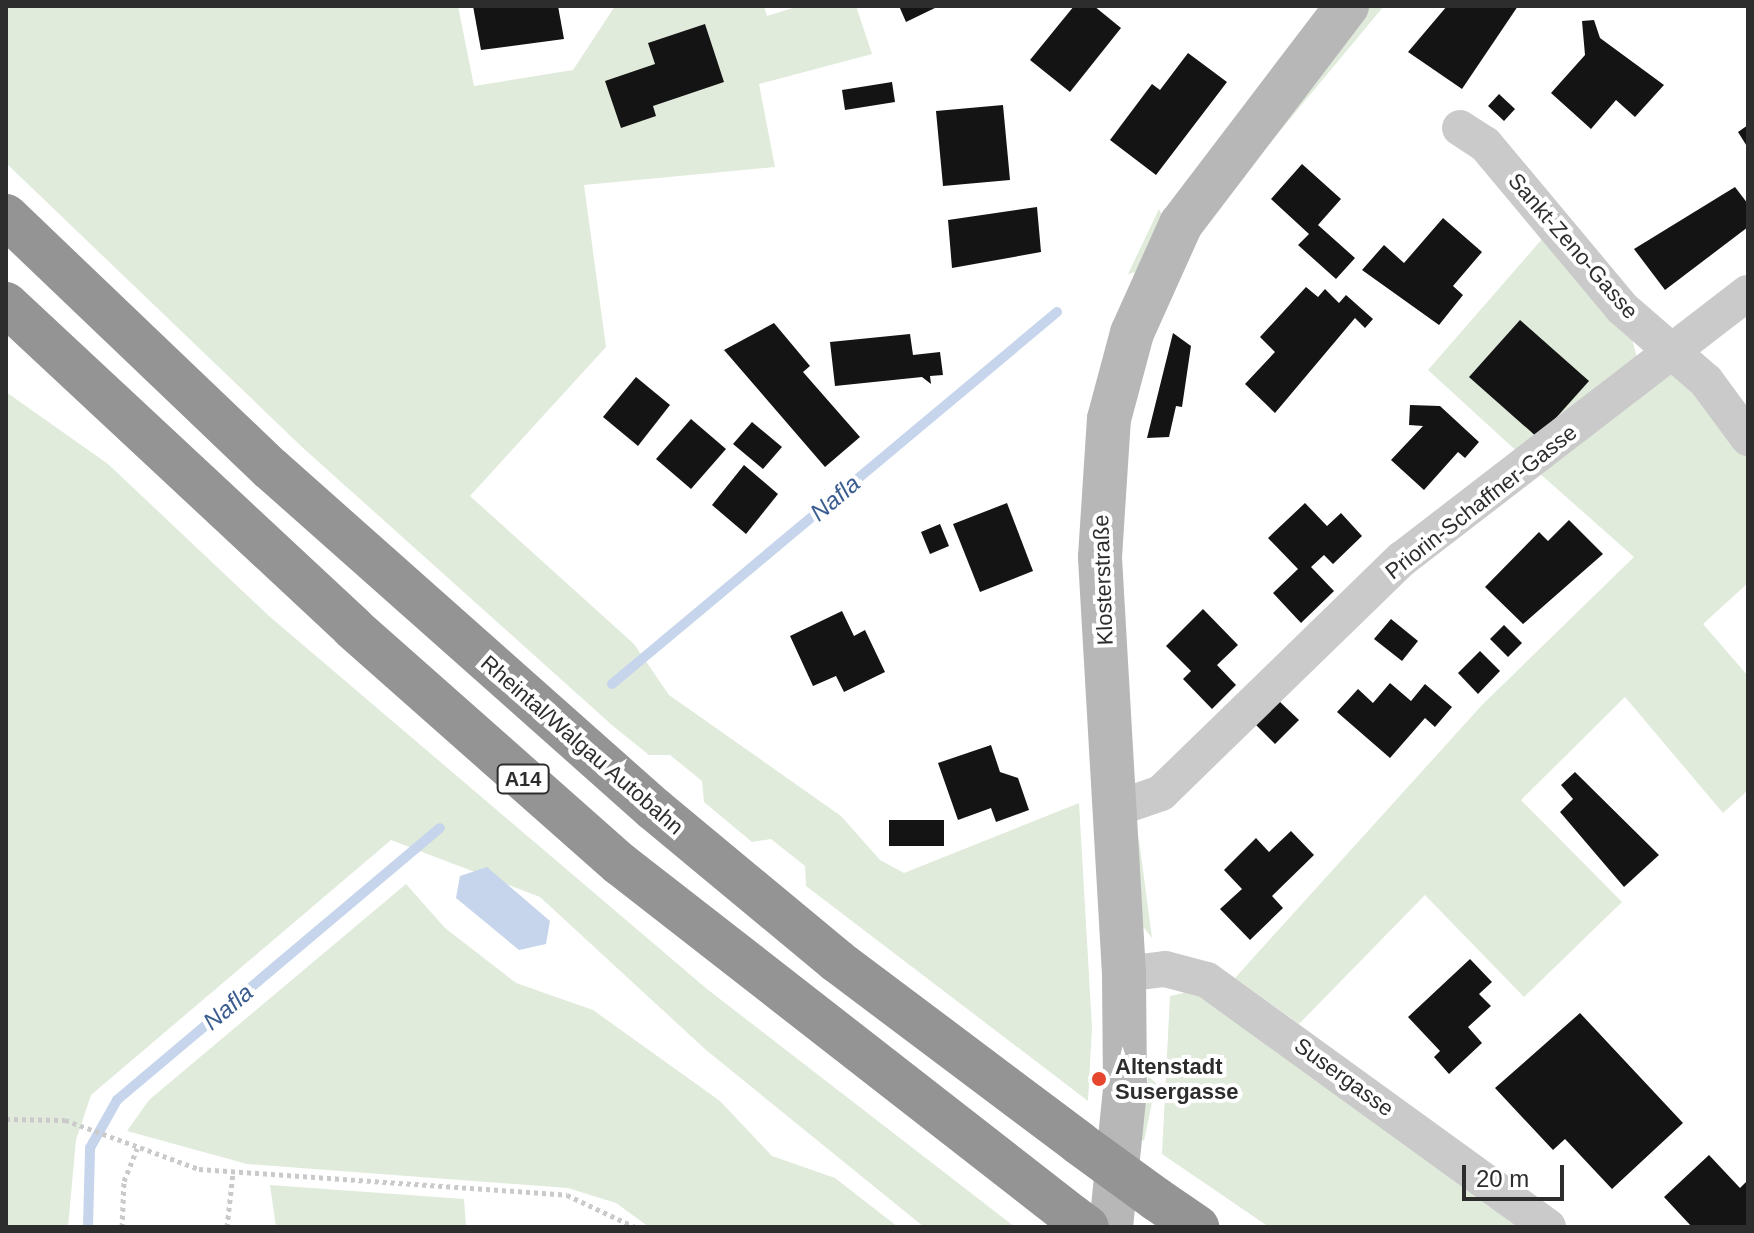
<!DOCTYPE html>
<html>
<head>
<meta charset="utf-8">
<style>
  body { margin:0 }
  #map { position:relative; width:1754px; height:1233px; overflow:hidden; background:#fff; font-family:Arial,sans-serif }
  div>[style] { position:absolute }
  .green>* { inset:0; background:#e0ebdb }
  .water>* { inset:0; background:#c6d5eb }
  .stream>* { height:10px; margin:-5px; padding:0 5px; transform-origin:5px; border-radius:5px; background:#c6d5eb }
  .building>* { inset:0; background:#141414 }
  .path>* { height:5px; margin-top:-2.5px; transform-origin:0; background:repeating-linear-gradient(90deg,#cacaca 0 4px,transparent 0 8px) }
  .street>* { height:36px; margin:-18px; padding:0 18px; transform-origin:18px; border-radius:18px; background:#cacaca }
  .secondary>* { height:44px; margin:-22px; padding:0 22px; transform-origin:22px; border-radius:22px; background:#b7b7b7 }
  .highway>* { height:44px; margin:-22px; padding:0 22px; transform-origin:22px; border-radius:22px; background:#949494 }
  .highway-bridge>* { height:44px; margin:-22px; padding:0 22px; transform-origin:22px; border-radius:22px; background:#949494 }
  .dots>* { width:22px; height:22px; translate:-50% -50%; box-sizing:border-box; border:4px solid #fff; border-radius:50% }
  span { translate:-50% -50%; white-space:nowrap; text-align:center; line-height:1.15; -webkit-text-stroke:8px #fff; paint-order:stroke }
  .shield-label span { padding:2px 6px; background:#fff; border:2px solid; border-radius:6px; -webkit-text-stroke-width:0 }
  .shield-label { font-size:20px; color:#2d2d2d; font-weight:700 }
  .street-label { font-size:22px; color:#2d2d2d }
  .poi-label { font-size:22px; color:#2d2d2d; font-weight:700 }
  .left { translate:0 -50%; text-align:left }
  .water-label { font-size:24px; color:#3b5d8f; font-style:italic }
  .frame { position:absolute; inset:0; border:8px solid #2d2d2d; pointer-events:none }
  .scale { position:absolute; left:1462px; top:1165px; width:102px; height:36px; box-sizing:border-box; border:4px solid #2d2d2d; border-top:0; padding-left:10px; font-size:24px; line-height:28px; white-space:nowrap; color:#2d2d2d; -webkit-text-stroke:6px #fff; paint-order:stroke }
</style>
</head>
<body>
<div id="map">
  <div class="green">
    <i style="clip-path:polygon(6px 6px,458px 6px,474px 86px,573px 70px,615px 6px,764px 6px,767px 16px,799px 6px,856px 6px,872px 54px,759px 84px,775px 167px,584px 185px,606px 347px,470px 496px,634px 644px,669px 695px,841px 816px,880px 860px,904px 873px,1079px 803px,1092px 1027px,1088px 1101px,806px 886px,805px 866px,771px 839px,752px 842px,704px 802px,702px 781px,670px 755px,649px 755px,613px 726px,302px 447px,6px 163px)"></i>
    <i style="clip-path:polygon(1368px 6px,1384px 6px,1193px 235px)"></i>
    <i style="clip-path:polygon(1159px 209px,1163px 217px,1136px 272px,1128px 274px)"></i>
    <i style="clip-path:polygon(1549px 231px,1631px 335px,1637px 358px,1522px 456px,1428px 370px)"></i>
    <i style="clip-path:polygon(1672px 370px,1748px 454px,1748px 583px,1703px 624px,1748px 676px,1748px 790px,1723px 813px,1625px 697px,1521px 800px,1622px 902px,1524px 997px,1425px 895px,1299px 1024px,1235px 978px,1482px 705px,1634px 557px,1538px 472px)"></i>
    <i style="clip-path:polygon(6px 392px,108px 464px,269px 616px,707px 989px,1015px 1227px,924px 1227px,706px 1050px,540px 897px,391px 840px,91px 1095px,76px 1140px,68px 1227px,6px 1227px)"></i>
    <i style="clip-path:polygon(1138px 838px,1139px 840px,1152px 938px,1141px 924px)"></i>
    <i style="clip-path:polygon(406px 884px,445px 928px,516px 983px,593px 1010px,720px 1101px,772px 1156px,835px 1178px,898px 1227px,649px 1227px,616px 1203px,568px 1188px,247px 1164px,127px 1131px,149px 1100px)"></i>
    <i style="clip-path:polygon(1195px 990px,1529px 1227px,1269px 1227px,1162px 1154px,1170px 996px)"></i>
    <i style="clip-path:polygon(1148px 1076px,1156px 1083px,1144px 1141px,1140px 1139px)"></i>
    <i style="clip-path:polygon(270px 1185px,464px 1199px,466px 1227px,276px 1227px)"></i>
  </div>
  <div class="water">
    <i style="clip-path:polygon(487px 867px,550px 921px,546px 944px,519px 950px,456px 898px,460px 876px)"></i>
  </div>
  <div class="stream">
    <i style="left:612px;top:684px;width:580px;rotate:-39.89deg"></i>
    <i style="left:88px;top:1227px;width:79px;rotate:-88.5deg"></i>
    <i style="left:90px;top:1148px;width:55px;rotate:-60.6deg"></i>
    <i style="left:117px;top:1100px;width:422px;rotate:-40.1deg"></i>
  </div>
  <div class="building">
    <i style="clip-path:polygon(473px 6px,558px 6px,564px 39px,481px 50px)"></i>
    <i style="clip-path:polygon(899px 6px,939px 6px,906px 22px)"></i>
    <i style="clip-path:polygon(1074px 6px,1094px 6px,1121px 28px,1070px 92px,1030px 60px)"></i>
    <i style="clip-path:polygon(1447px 6px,1518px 6px,1462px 89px,1408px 52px)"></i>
    <i style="clip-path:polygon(1594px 20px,1600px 38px,1664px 85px,1635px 117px,1616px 100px,1591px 129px,1551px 93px,1585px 55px,1582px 21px)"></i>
    <i style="clip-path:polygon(705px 24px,724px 82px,653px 106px,656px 116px,621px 128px,605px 81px,655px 64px,648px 43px)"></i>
    <i style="clip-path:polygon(1188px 53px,1227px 82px,1156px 175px,1110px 140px,1152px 84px,1160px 90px)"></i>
    <i style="clip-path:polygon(892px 82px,895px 102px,845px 110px,842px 90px)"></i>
    <i style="clip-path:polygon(1499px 94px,1515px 109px,1504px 121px,1488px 106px)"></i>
    <i style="clip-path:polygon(1003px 105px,1010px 180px,943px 186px,936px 111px)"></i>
    <i style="clip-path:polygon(1748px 125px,1748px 148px,1738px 132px)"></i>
    <i style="clip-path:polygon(1302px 164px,1341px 199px,1318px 225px,1355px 258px,1336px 279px,1298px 245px,1309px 234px,1271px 199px)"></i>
    <i style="clip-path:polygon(1735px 187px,1748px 204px,1748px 227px,1665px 290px,1634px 249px)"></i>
    <i style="clip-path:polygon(1037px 207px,1041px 252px,952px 268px,948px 220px)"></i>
    <i style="clip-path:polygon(1443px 218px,1482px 252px,1453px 286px,1463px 295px,1439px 325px,1362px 270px,1384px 245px,1404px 263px)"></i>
    <i style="clip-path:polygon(1306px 287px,1318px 297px,1325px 289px,1339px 303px,1346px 295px,1373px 319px,1365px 328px,1355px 318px,1275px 413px,1245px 384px,1275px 352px,1260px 337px)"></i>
    <i style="clip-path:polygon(1520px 320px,1589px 381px,1538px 438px,1469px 377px)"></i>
    <i style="clip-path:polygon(774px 323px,810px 366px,803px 372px,860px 437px,825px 467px,724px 350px)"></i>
    <i style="clip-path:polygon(1173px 333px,1191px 346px,1182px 407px,1176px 406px,1169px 437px,1147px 438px)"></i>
    <i style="clip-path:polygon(910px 334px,913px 355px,940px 352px,943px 375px,930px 376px,931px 384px,922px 377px,835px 386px,830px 342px)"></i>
    <i style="clip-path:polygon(636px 377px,670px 405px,638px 446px,603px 417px)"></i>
    <i style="clip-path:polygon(1410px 405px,1440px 406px,1479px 442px,1465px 458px,1458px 452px,1424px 490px,1391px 460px,1423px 426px,1409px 425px)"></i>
    <i style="clip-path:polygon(691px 419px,726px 449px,691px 489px,656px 459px)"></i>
    <i style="clip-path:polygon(752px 422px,782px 447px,763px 469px,733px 444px)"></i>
    <i style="clip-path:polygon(744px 465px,778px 494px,746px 534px,712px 505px)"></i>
    <i style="clip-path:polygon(1007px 503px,1033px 571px,980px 592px,953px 524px)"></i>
    <i style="clip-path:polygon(1305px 503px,1327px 526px,1341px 513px,1362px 536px,1333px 564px,1324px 555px,1311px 567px,1334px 591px,1301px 623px,1273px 593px,1298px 569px,1268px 538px)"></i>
    <i style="clip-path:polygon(1569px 520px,1603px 554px,1523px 624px,1485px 587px,1539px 532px,1548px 541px)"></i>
    <i style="clip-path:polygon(940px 524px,949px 546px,930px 554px,921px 532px)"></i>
    <i style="clip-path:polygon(1203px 609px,1238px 645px,1217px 665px,1236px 685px,1212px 709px,1183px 679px,1191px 671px,1166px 646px)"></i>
    <i style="clip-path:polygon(842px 611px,854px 636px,865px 630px,885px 672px,844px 692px,836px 676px,813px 686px,790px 636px)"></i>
    <i style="clip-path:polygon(1391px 619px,1418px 641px,1402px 661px,1374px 639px)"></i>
    <i style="clip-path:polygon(1504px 625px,1522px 643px,1508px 657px,1490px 639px)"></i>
    <i style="clip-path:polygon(1480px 651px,1500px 671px,1478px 694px,1458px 673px)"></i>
    <i style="clip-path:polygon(1390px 683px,1411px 701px,1425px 684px,1452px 707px,1435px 727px,1425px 718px,1390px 758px,1337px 712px,1358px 689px,1373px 703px)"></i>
    <i style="clip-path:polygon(1279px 701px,1299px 720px,1275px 744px,1256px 725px)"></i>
    <i style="clip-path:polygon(991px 745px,1000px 772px,1018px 778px,1029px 810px,996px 822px,991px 808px,958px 820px,938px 763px)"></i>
    <i style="clip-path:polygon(1575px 772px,1659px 855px,1624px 887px,1560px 812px,1573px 799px,1561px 785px)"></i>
    <i style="clip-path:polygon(889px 820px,944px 820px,944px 846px,889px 846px)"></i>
    <i style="clip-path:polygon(1291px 831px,1314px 855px,1272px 896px,1283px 908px,1250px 940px,1220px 909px,1242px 889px,1224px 870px,1256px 838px,1269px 852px)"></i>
    <i style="clip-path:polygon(1470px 959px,1492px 982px,1479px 994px,1491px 1006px,1468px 1027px,1482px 1043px,1449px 1074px,1434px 1057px,1440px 1051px,1408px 1017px)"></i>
    <i style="clip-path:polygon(1580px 1013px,1683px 1123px,1612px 1189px,1565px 1139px,1553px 1150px,1495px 1088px)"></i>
    <i style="clip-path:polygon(1709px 1155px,1740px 1188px,1748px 1180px,1748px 1227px,1692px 1227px,1664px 1197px)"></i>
  </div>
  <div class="path">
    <i style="left:6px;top:1119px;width:59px;rotate:1deg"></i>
    <i style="left:65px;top:1120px;width:143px;rotate:20.1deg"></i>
    <i style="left:199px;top:1169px;width:369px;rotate:4deg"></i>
    <i style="left:567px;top:1195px;width:75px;rotate:25.2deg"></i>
    <i style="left:122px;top:1227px;width:46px;rotate:-87.5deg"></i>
    <i style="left:124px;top:1181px;width:35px;rotate:-68deg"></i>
    <i style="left:227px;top:1227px;width:54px;rotate:-83.7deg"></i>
  </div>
  <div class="street">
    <i style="left:1460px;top:128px;width:30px;rotate:33deg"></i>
    <i style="left:1485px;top:144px;width:214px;rotate:50.1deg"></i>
    <i style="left:1622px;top:308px;width:111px;rotate:41deg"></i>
    <i style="left:1706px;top:381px;width:71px;rotate:53.6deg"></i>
    <i style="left:1115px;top:809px;width:49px;rotate:-19.2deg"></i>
    <i style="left:1161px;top:793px;width:336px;rotate:-44.2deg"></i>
    <i style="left:1402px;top:559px;width:436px;rotate:-37.6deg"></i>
    <i style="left:1124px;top:974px;width:41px;rotate:-7deg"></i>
    <i style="left:1165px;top:969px;width:43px;rotate:14.7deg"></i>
    <i style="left:1207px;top:980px;width:421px;rotate:35.9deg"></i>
  </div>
  <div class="secondary">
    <i style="left:1111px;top:1227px;width:139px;rotate:-84.2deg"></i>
    <i style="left:1125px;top:1089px;width:115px;rotate:-90.5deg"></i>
    <i style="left:1124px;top:974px;width:418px;rotate:-93.3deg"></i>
    <i style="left:1100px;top:557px;width:138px;rotate:-86.3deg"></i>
    <i style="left:1109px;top:419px;width:89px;rotate:-75deg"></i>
    <i style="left:1132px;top:333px;width:120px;rotate:-65.8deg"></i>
    <i style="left:1181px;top:224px;width:274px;rotate:-52.7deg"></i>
  </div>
  <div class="highway">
    <i style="left:6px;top:216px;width:366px;rotate:43.7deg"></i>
    <i style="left:271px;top:469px;width:512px;rotate:41.6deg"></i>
    <i style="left:654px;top:809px;width:238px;rotate:39.7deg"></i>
    <i style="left:837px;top:961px;width:303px;rotate:36.9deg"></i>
    <i style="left:6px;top:304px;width:475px;rotate:43deg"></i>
    <i style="left:353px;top:628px;width:356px;rotate:41.5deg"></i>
    <i style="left:620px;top:864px;width:574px;rotate:37.93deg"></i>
    <i style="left:1156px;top:1199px;width:50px;rotate:34.3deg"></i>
  </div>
  <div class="highway-bridge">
    <i style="left:1079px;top:1143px;width:95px;rotate:36deg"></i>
    <i style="left:1073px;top:1217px;width:17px;rotate:36deg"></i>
  </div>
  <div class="dots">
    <i style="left:1099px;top:1079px;background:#e6462e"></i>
  </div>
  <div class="shield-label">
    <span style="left:523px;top:779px">A14</span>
  </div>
  <div class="street-label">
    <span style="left:1573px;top:246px;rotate:49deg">Sankt-Zeno-Gasse</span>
    <span style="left:1481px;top:502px;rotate:-38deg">Priorin-Schaffner-Gasse</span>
    <span style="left:1103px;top:580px;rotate:-92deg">Klosterstraße</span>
    <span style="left:582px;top:745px;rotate:41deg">Rheintal/Walgau Autobahn</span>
    <span style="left:1344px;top:1077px;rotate:36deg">Susergasse</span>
  </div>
  <div class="poi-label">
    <span class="left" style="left:1115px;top:1079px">Altenstadt<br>Susergasse</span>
  </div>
  <div class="water-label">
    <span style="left:835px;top:498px;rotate:-40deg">Nafla</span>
    <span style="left:228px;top:1007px;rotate:-40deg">Nafla</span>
  </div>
  <div class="frame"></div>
  <div class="scale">20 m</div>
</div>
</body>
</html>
